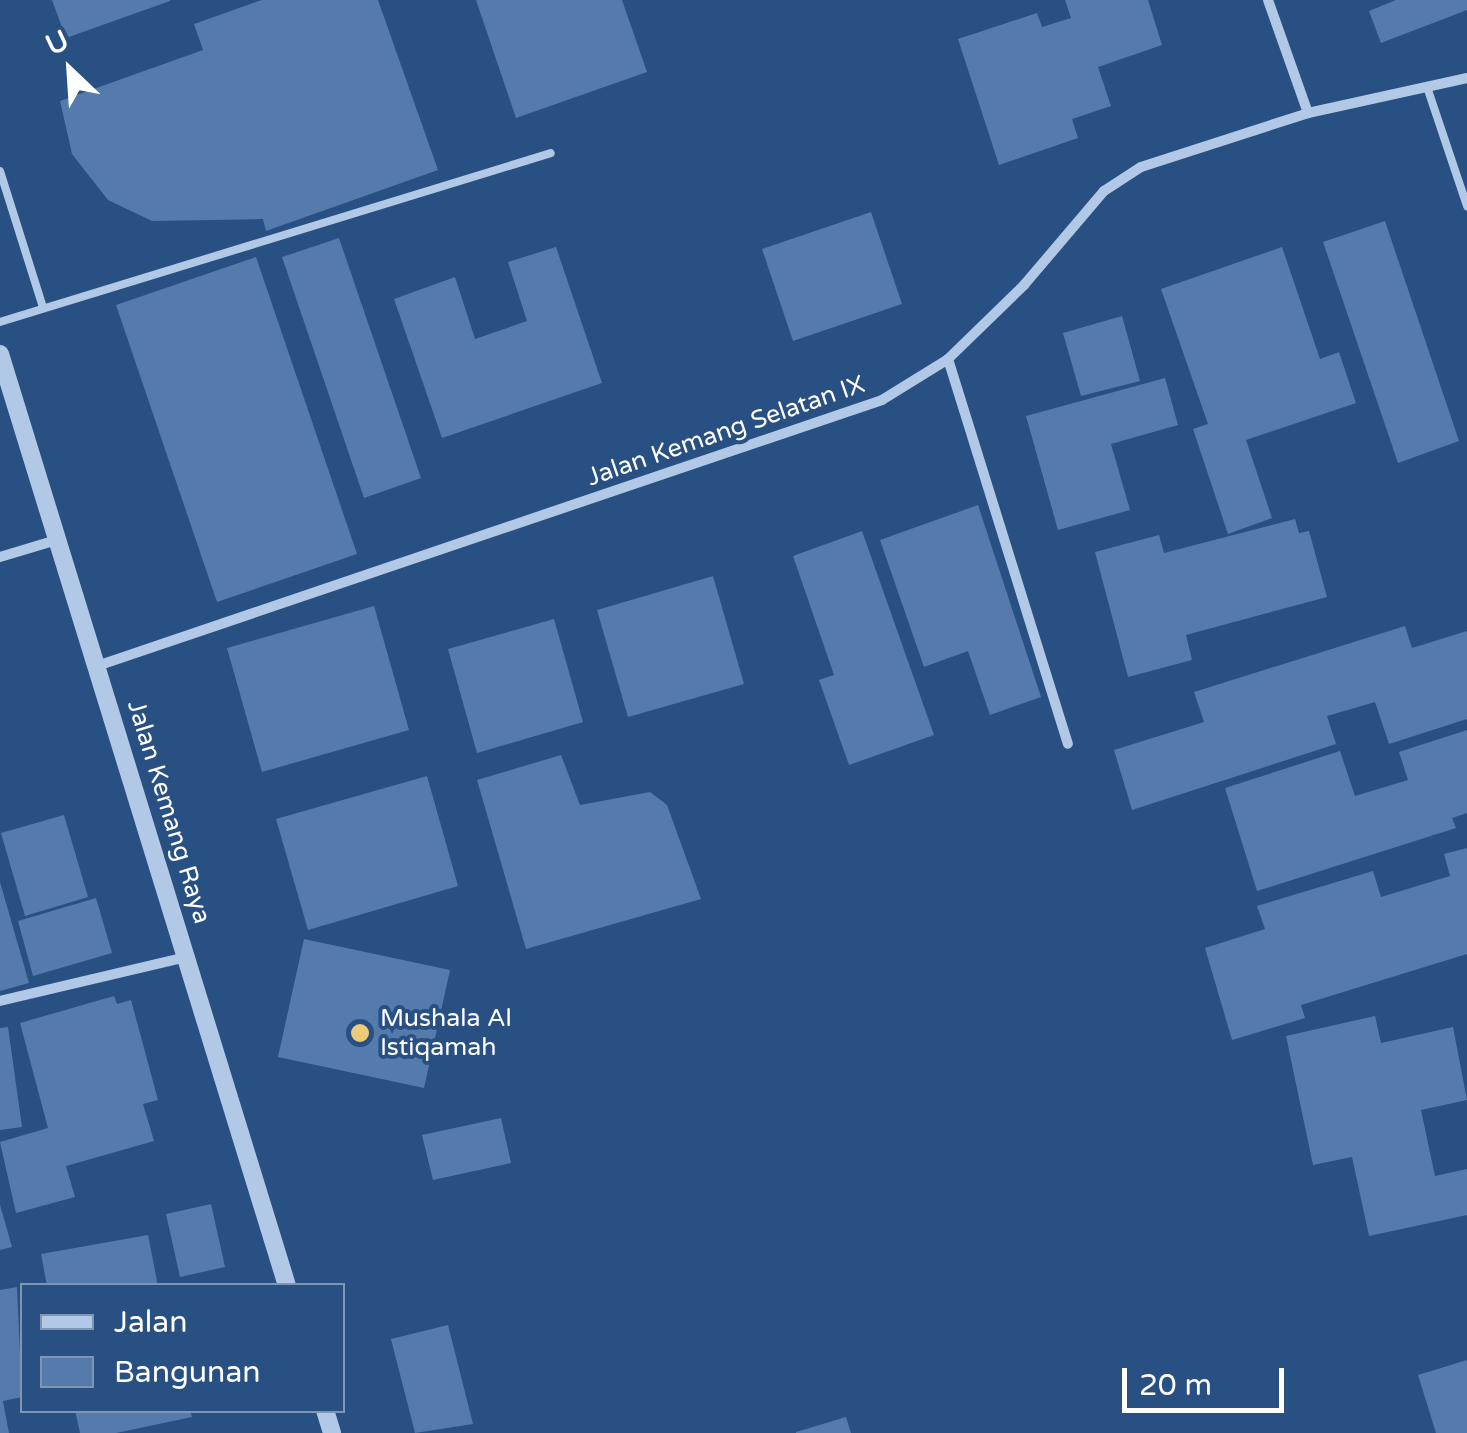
<!DOCTYPE html>
<html>
<head>
<meta charset="utf-8">
<style>
  body { margin:0 }
  #map { position:relative; width:1467px; height:1433px; overflow:hidden; background:#285082; font-family:"Varela Round",sans-serif }
  div>[style] { position:absolute }
  .building>* { inset:0; background:#557bac }
  .service>* { height:8px; margin:-4px; padding:0 4px; transform-origin:4px; border-radius:4px; background:#b1c9e6 }
  .minor>* { height:10px; margin:-5px; padding:0 5px; transform-origin:5px; border-radius:5px; background:#b1c9e6 }
  .tertiary>* { height:18px; margin:-9px; padding:0 9px; transform-origin:9px; border-radius:9px; background:#b1c9e6 }
  .dots>* { width:28px; height:28px; translate:-50% -50%; box-sizing:border-box; border:5px solid #285082; border-radius:50% }
  span { translate:-50% -50%; white-space:nowrap; text-align:center; line-height:1.15; -webkit-text-stroke:8px #285082; paint-order:stroke }
  .street-label { font-size:25px; color:#fff }
  .poi-label { font-size:25px; color:#fff }
  .left { translate:0 -50%; text-align:left }
  .legend { position:absolute; left:20px; top:1283px; width:325px; height:130px; box-sizing:border-box; background:#285082; border:2px solid #7e96b4; margin:0; padding:12px 18px; list-style:none; font-size:30px; color:#fff }
  .legend li { display:flex; align-items:center; gap:20px; height:50px }
  .legend b { width:50px; border:2px solid #7e96b4 }
  .north { position:absolute; left:20px; top:20px; width:100px; height:100px; -webkit-text-stroke:8px #285082; paint-order:stroke; rotate:335deg; font-size:28px; font-weight:700; line-height:40px; text-align:center; color:#fff }
  .north::after { content:''; display:block; margin:auto; width:35px; height:45px; background:#fff; clip-path:polygon(50% 0,100% 100%,50% 72%,0 100%) }
  .scale { position:absolute; left:1122px; top:1368px; width:162px; height:45px; box-sizing:border-box; border:5px solid #fff; border-top:0; padding-left:12px; font-size:30px; line-height:35px; white-space:nowrap; color:#fff; -webkit-text-stroke:8px #285082; paint-order:stroke }
</style>
</head>
<body>
<div id="map">
  <div class="building">
    <i style="clip-path:polygon(52px 0,170px 0,170px 1px,66px 38px)"></i>
    <i style="clip-path:polygon(262px 0,378px 0,438px 170px,266px 231px,263px 219px,152px 221px,108px 200px,72px 154px,60px 101px,203px 50px,194px 24px)"></i>
    <i style="clip-path:polygon(476px 0,622px 0,647px 72px,516px 118px)"></i>
    <i style="clip-path:polygon(1065px 0,1148px 0,1162px 45px,1098px 67px,1111px 106px,1072px 119px,1078px 138px,999px 165px,958px 39px,1037px 13px,1042px 27px,1071px 18px)"></i>
    <i style="clip-path:polygon(1396px 0,1467px 0,1467px 10px,1381px 43px,1369px 11px)"></i>
    <i style="clip-path:polygon(871px 212px,902px 304px,793px 341px,762px 249px)"></i>
    <i style="clip-path:polygon(1385px 221px,1459px 441px,1398px 463px,1323px 242px)"></i>
    <i style="clip-path:polygon(339px 238px,421px 478px,364px 498px,282px 257px)"></i>
    <i style="clip-path:polygon(556px 247px,602px 383px,442px 438px,394px 299px,455px 277px,475px 339px,527px 321px,508px 262px)"></i>
    <i style="clip-path:polygon(1282px 247px,1320px 359px,1339px 352px,1356px 403px,1246px 440px,1272px 518px,1228px 534px,1193px 429px,1208px 424px,1161px 289px)"></i>
    <i style="clip-path:polygon(256px 257px,357px 554px,217px 602px,116px 305px)"></i>
    <i style="clip-path:polygon(1122px 316px,1140px 381px,1081px 396px,1063px 333px)"></i>
    <i style="clip-path:polygon(1165px 378px,1178px 425px,1111px 444px,1130px 510px,1058px 530px,1026px 416px)"></i>
    <i style="clip-path:polygon(978px 505px,1041px 697px,990px 715px,968px 651px,924px 667px,880px 540px)"></i>
    <i style="clip-path:polygon(1295px 519px,1299px 533px,1309px 531px,1327px 597px,1186px 635px,1192px 660px,1128px 677px,1095px 552px,1159px 535px,1164px 553px)"></i>
    <i style="clip-path:polygon(862px 531px,934px 735px,849px 765px,819px 680px,834px 675px,793px 556px)"></i>
    <i style="clip-path:polygon(713px 576px,744px 684px,628px 717px,597px 610px)"></i>
    <i style="clip-path:polygon(374px 606px,409px 730px,262px 772px,227px 648px)"></i>
    <i style="clip-path:polygon(554px 619px,583px 722px,477px 753px,448px 649px)"></i>
    <i style="clip-path:polygon(1405px 626px,1412px 648px,1467px 631px,1467px 719px,1389px 744px,1375px 702px,1327px 716px,1336px 744px,1132px 810px,1114px 750px,1204px 722px,1194px 692px)"></i>
    <i style="clip-path:polygon(1467px 730px,1467px 813px,1452px 818px,1456px 828px,1257px 891px,1225px 788px,1340px 751px,1355px 796px,1408px 780px,1399px 752px)"></i>
    <i style="clip-path:polygon(561px 755px,580px 805px,650px 792px,667px 805px,701px 899px,526px 949px,477px 780px)"></i>
    <i style="clip-path:polygon(427px 776px,458px 886px,308px 930px,276px 819px)"></i>
    <i style="clip-path:polygon(64px 815px,88px 897px,25px 916px,1px 833px)"></i>
    <i style="clip-path:polygon(1467px 848px,1467px 954px,1301px 1005px,1305px 1018px,1232px 1040px,1205px 948px,1265px 929px,1257px 906px,1373px 871px,1381px 897px,1450px 876px,1444px 854px)"></i>
    <i style="clip-path:polygon(0 882px,29px 983px,0 991px)"></i>
    <i style="clip-path:polygon(96px 898px,112px 953px,33px 976px,18px 921px)"></i>
    <i style="clip-path:polygon(304px 939px,450px 970px,424px 1088px,278px 1057px)"></i>
    <i style="clip-path:polygon(114px 996px,117px 1004px,131px 1000px,158px 1100px,143px 1104px,154px 1141px,66px 1166px,75px 1197px,16px 1213px,0 1142px,48px 1128px,20px 1023px)"></i>
    <i style="clip-path:polygon(1375px 1016px,1381px 1043px,1453px 1027px,1467px 1100px,1421px 1110px,1435px 1176px,1467px 1169px,1467px 1215px,1369px 1236px,1352px 1157px,1313px 1165px,1286px 1036px)"></i>
    <i style="clip-path:polygon(8px 1027px,22px 1127px,0 1130px,0 1028px)"></i>
    <i style="clip-path:polygon(501px 1118px,511px 1163px,433px 1180px,422px 1135px)"></i>
    <i style="clip-path:polygon(211px 1204px,225px 1267px,180px 1277px,166px 1214px)"></i>
    <i style="clip-path:polygon(0 1205px,12px 1247px,0 1250px)"></i>
    <i style="clip-path:polygon(148px 1235px,158px 1286px,47px 1286px,41px 1254px)"></i>
    <i style="clip-path:polygon(17px 1287px,22px 1397px,3px 1401px,9px 1433px,0 1433px,0 1290px)"></i>
    <i style="clip-path:polygon(448px 1325px,473px 1424px,415px 1433px,391px 1339px)"></i>
    <i style="clip-path:polygon(1467px 1360px,1467px 1433px,1436px 1433px,1418px 1375px)"></i>
    <i style="clip-path:polygon(75px 1410px,190px 1410px,192px 1417px,116px 1433px,80px 1433px)"></i>
    <i style="clip-path:polygon(846px 1417px,851px 1433px,796px 1433px,796px 1432px)"></i>
  </div>
  <div class="service">
    <i style="left:1427px;top:87px;width:126px;rotate:71.4deg"></i>
    <i style="left:0;top:171px;width:143px;rotate:72.5deg"></i>
    <i style="left:0;top:322px;width:576px;rotate:-17.05deg"></i>
  </div>
  <div class="minor">
    <i style="left:1268px;top:0;width:120px;rotate:70.5deg"></i>
    <i style="left:948px;top:359px;width:403px;rotate:72.7deg"></i>
    <i style="left:0;top:557px;width:63px;rotate:-16.7deg"></i>
    <i style="left:100px;top:665px;width:826px;rotate:-18.72deg"></i>
    <i style="left:882px;top:400px;width:78px;rotate:-31.8deg"></i>
    <i style="left:948px;top:359px;width:106px;rotate:-44.2deg"></i>
    <i style="left:1024px;top:285px;width:123px;rotate:-49.6deg"></i>
    <i style="left:1104px;top:191px;width:44px;rotate:-33deg"></i>
    <i style="left:1141px;top:167px;width:176px;rotate:-17.9deg"></i>
    <i style="left:1308px;top:113px;width:163px;rotate:-12.4deg"></i>
    <i style="left:0;top:1001px;width:191px;rotate:-13.3deg"></i>
  </div>
  <div class="tertiary">
    <i style="left:0;top:354px;width:975px;rotate:72.88deg"></i>
    <i style="left:325px;top:1410px;width:24px;rotate:73deg"></i>
  </div>
  <div class="dots">
    <i style="left:360px;top:1033px;background:#eecb77"></i>
  </div>
  <div class="street-label">
    <span style="left:726px;top:431px;rotate:-19deg">Jalan Kemang Selatan IX</span>
    <span style="left:169px;top:812px;rotate:73deg">Jalan Kemang Raya</span>
  </div>
  <div class="poi-label">
    <span class="left" style="left:380px;top:1033px">Mushala Al<br>Istiqamah</span>
  </div>
  <ul class="legend">
  <li><b style="height:12px;background:#b1c9e6"></b>Jalan</li>
  <li><b style="height:28px;background:#557bac"></b>Bangunan</li>
  </ul>
  <div class="north">U</div>
  <div class="scale">20 m</div>
</div>
</body>
</html>
